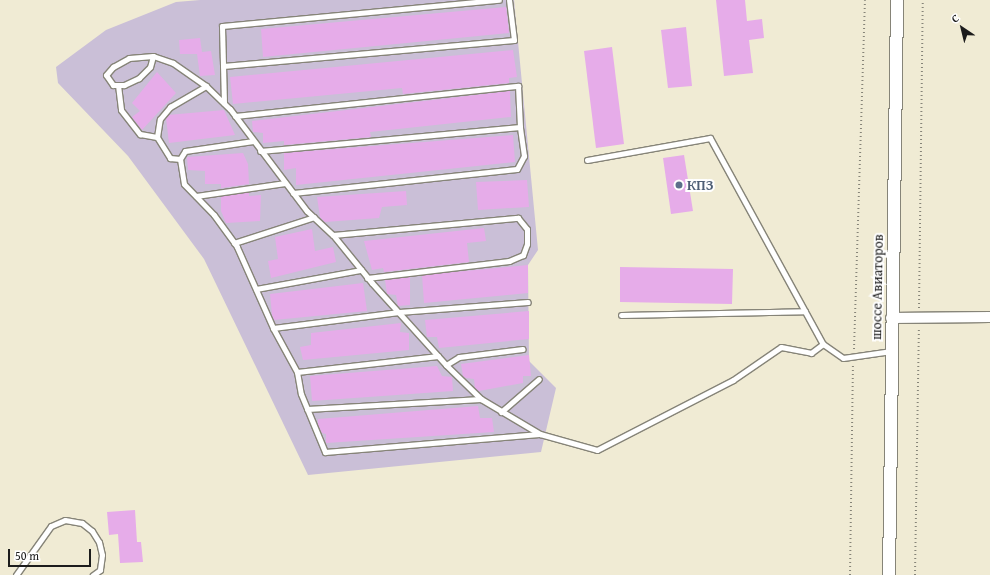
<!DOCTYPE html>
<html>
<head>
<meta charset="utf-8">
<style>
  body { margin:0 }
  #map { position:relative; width:990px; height:575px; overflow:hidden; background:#f0ebd4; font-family:"Gentium Book Plus",serif }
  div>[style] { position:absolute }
  .industrial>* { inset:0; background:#cabfd7 }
  .building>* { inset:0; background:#e6ace9 }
  .path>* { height:2px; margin-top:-1px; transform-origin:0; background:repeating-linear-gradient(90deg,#868478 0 1px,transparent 0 4px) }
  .roads { filter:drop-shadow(1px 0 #868478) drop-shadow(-1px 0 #868478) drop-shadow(0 1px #868478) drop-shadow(0 -1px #868478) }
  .service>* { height:5px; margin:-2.5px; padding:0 2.5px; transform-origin:2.5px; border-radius:2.5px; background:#fff }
  .minor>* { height:10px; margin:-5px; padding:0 5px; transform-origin:5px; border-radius:5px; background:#fff }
  .tertiary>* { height:12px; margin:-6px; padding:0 6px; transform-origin:6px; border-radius:6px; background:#fff }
  .dots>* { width:11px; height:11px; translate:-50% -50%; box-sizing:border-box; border:2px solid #fff; border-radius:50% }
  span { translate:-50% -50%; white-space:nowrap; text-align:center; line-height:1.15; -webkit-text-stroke:4px #fff; paint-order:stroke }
  .service-label { font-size:14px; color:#4e5e75; font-weight:700 }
  .left { translate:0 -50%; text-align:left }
  .street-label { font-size:14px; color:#1c1c1c }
  .north { position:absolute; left:942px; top:8px; width:40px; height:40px; -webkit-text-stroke:3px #fff; paint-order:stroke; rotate:325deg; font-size:11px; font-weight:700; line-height:16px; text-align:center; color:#1c1c1c }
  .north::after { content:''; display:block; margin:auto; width:14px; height:18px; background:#1c1c1c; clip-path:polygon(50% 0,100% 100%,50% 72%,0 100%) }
  .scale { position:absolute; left:8px; top:549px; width:83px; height:18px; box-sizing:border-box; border:2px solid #1c1c1c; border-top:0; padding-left:5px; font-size:12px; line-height:14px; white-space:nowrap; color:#1c1c1c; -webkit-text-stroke:3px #fff; paint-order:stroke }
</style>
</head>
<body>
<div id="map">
  <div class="industrial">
    <i style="clip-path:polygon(200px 0,514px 0,538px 250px,528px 265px,529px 361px,556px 388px,541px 452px,308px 475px,204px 259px,128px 156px,58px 83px,56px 67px,106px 30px,176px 2px)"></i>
  </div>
  <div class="building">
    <i style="clip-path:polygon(716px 0,745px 0,747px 21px,762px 19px,764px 38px,749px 40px,753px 73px,724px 76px)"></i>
    <i style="clip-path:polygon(506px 7px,509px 33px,263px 57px,261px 29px)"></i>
    <i style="clip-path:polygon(686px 27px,692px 86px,668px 88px,661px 30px)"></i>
    <i style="clip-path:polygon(200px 38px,202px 52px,211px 51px,215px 75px,200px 76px,197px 54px,180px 54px,179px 40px)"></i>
    <i style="clip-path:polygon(612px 47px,624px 144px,596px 148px,584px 51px)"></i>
    <i style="clip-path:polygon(513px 50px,517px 77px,509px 78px,509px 83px,403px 94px,402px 88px,233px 104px,230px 77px)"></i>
    <i style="clip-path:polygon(157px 72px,176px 93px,142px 130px,132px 117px,140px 111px,132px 103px)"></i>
    <i style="clip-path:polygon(510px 91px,511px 117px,370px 132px,371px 137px,284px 145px,284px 141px,263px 143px,263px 133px,253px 132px,252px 121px)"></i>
    <i style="clip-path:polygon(224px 110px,235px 135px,169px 143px,166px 118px,168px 115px)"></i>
    <i style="clip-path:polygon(513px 135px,515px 162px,296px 185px,296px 168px,284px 170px,284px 153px)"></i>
    <i style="clip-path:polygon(243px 153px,248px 164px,249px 184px,221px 188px,221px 184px,205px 184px,205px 171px,188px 170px,187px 157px)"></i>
    <i style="clip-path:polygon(684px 155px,693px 211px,671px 214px,663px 158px)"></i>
    <i style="clip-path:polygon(527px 180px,529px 207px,478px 210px,476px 182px)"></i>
    <i style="clip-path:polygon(406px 191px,407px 205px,382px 207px,379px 218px,325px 222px,320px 217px,317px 197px)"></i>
    <i style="clip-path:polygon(249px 192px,249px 196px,261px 195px,260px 221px,226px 223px,221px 211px,221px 196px)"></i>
    <i style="clip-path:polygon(484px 228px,486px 241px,467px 243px,469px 262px,384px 272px,383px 268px,372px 270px,364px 241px)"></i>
    <i style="clip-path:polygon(312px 229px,315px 251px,333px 247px,336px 262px,271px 278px,268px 261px,278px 259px,275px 237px)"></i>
    <i style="clip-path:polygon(528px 265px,528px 293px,424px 303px,422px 275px)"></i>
    <i style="clip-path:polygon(620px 267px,733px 269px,732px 304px,620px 302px)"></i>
    <i style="clip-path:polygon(410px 277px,410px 305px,398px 306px,396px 295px,387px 294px,385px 280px)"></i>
    <i style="clip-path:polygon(363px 283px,367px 311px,274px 320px,272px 315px,270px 294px)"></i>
    <i style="clip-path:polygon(529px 311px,529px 339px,439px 348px,437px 337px,427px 337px,425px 320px)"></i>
    <i style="clip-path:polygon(401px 323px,400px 332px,409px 333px,409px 350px,303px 360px,300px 347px,311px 345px,311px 333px)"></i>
    <i style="clip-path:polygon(529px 355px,531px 376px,523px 376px,523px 383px,479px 391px,475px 388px,474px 379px,466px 378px,463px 376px,461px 364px)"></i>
    <i style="clip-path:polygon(437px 366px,442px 376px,452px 377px,453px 391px,312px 401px,310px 376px)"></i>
    <i style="clip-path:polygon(478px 406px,480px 418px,492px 418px,494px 432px,326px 443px,326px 434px,322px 433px,318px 425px,318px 419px)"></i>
    <i style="clip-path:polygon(135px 510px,137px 542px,141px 542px,143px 562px,120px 563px,118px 534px,109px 535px,107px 512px)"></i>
  </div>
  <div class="path">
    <i style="left:919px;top:308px;width:308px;rotate:-89.3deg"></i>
    <i style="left:854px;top:349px;width:349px;rotate:-88.2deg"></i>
    <i style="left:850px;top:575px;width:212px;rotate:-89.2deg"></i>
    <i style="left:915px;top:575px;width:247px;rotate:-89.1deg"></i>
  </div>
  <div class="roads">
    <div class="service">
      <i style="left:153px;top:56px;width:11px;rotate:105deg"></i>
      <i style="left:150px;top:67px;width:16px;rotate:135deg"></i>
      <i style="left:139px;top:78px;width:17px;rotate:155deg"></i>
      <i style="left:124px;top:85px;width:11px;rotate:180deg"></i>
      <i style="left:113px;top:85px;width:12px;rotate:-125deg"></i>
      <i style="left:106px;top:75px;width:11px;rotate:-49deg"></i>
      <i style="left:113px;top:67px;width:18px;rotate:-29deg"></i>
      <i style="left:129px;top:58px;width:24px;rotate:-5deg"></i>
      <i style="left:153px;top:56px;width:21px;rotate:19deg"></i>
      <i style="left:173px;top:63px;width:40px;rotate:34.9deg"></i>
      <i style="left:206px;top:86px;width:33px;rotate:44deg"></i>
      <i style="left:230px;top:109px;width:128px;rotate:53deg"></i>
      <i style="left:307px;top:211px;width:35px;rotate:43deg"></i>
      <i style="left:333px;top:235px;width:62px;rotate:50.9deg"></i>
      <i style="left:372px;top:283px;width:110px;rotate:47.9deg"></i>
      <i style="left:446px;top:365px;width:49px;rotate:44.2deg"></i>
      <i style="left:481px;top:399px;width:69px;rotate:30.7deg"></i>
      <i style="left:540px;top:434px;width:59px;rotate:15.7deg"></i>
      <i style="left:597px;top:450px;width:153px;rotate:-27.2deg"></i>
      <i style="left:733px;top:380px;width:58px;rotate:-34.5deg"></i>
      <i style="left:781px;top:347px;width:31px;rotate:11deg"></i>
      <i style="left:811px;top:353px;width:15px;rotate:-37deg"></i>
      <i style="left:823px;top:344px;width:24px;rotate:35deg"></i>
      <i style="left:843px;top:358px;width:49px;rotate:-8.3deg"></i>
      <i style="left:223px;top:66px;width:292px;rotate:-5.1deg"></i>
      <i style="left:514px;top:40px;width:40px;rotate:-97.1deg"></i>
      <i style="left:118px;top:85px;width:25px;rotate:83deg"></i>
      <i style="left:121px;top:110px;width:31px;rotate:52deg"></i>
      <i style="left:140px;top:134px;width:17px;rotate:10deg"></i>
      <i style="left:157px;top:137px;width:25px;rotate:58deg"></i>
      <i style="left:170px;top:158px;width:10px;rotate:6deg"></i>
      <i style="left:180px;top:159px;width:25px;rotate:81deg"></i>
      <i style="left:184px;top:184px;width:43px;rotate:45.9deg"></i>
      <i style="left:214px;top:215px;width:39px;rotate:54deg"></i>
      <i style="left:237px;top:247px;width:89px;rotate:66deg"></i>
      <i style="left:273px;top:328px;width:50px;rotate:61.4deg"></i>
      <i style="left:297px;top:372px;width:22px;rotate:80deg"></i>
      <i style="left:301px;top:394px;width:63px;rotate:67.5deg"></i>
      <i style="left:325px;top:452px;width:215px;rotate:-4.8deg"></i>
      <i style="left:224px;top:103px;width:77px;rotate:-91.5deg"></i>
      <i style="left:222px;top:26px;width:278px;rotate:-5.4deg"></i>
      <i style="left:235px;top:116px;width:285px;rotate:-6.1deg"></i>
      <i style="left:518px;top:86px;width:41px;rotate:87.2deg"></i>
      <i style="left:520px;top:127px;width:261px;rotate:174.7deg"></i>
      <i style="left:157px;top:137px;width:18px;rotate:-81deg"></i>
      <i style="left:160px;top:119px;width:16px;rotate:-50deg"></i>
      <i style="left:170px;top:107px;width:42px;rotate:-30.3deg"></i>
      <i style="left:180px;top:159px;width:9px;rotate:-58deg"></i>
      <i style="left:185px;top:151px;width:69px;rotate:-8.4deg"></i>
      <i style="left:587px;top:160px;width:125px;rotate:-10.1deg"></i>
      <i style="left:710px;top:138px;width:235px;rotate:61.3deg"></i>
      <i style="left:293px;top:193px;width:225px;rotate:-6.1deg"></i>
      <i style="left:517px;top:169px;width:15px;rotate:-62deg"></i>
      <i style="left:524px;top:156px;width:29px;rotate:-98deg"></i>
      <i style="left:196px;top:196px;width:90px;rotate:-8.3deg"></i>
      <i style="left:333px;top:235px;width:186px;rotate:-5.3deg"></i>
      <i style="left:518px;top:218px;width:14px;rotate:51deg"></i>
      <i style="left:527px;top:229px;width:15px;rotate:90deg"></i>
      <i style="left:527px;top:244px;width:12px;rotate:110deg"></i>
      <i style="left:523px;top:255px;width:15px;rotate:157deg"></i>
      <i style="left:509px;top:261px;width:143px;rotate:173.2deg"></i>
      <i style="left:234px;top:243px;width:84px;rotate:-18deg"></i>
      <i style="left:256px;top:289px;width:107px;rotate:-10.3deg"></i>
      <i style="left:621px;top:315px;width:184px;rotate:-1.2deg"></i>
      <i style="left:273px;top:328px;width:127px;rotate:-7.2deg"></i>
      <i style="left:399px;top:312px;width:129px;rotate:-4.4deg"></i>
      <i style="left:446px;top:365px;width:15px;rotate:-32deg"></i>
      <i style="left:459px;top:357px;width:64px;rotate:-7.1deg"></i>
      <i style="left:297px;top:372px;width:142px;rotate:-6.5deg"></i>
      <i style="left:307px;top:409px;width:174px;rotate:-3.3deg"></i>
      <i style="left:501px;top:412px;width:50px;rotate:-41deg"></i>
      <i style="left:16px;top:575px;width:60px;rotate:-54.5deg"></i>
      <i style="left:51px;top:526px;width:15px;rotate:-23deg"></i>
      <i style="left:65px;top:520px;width:17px;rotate:10deg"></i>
      <i style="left:82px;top:523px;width:13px;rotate:39deg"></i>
      <i style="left:92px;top:531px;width:13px;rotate:58deg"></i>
      <i style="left:99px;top:542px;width:13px;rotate:77deg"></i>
      <i style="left:102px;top:555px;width:15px;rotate:98deg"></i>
      <i style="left:100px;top:570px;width:9px;rotate:144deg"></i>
    </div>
    <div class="minor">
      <i style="left:891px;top:318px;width:99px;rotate:-0.6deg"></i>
    </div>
    <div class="tertiary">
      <i style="left:889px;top:575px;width:575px;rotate:-89.2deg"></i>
    </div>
  </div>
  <div class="dots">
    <i style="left:679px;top:185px;background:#5c6f8a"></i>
  </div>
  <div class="service-label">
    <span class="left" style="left:687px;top:185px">КПЗ</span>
  </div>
  <div class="street-label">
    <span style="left:877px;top:287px;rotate:-89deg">шоссе Авиаторов</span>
  </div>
  <div class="north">С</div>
  <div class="scale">50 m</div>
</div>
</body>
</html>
